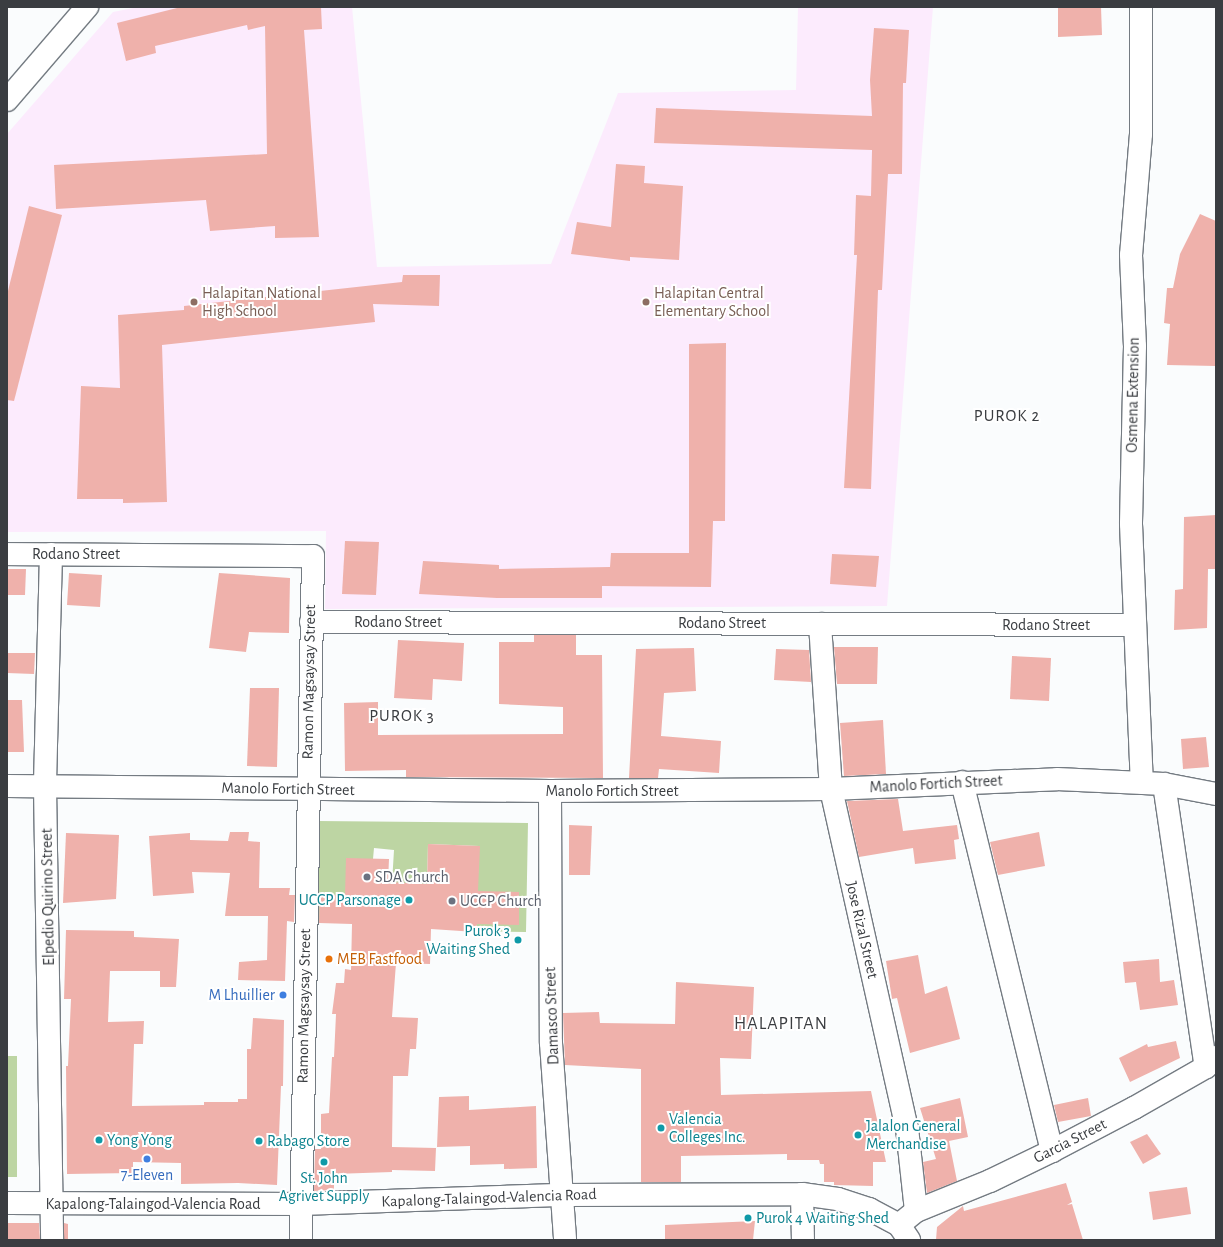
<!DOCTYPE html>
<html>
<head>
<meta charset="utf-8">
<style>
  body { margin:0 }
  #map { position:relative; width:1223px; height:1247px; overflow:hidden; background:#fafcfd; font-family:"Alegreya Sans",sans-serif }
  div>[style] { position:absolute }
  .education>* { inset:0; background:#fcebfd }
  .green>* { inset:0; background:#bdd5a3 }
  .building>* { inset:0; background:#efb1ab }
  .roads { filter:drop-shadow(1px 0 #747b82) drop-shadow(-1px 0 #747b82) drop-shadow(0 1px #747b82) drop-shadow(0 -1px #747b82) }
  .street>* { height:22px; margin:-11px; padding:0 11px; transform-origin:11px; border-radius:11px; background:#fff }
  .highway>* { height:22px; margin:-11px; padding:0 11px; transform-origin:11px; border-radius:11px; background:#fff }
  .dots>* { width:11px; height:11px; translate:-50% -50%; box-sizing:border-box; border:2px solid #fff; border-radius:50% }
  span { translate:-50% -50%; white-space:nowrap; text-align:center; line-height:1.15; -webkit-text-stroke:4px #fff; paint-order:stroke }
  .education-label { font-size:16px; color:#785e54 }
  .left { translate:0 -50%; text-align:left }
  .street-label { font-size:16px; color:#3a3d41 }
  .worship-label { font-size:16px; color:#5b616d }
  .culture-label { font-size:16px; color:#0d838f }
  .right { translate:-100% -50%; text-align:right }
  .food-label { font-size:16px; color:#c56008 }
  .shop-label { font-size:16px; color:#366cbe }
  .neighbourhood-label { font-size:17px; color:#3a3d41; letter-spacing:1px }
  .quarter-label { font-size:18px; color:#3a3d41; letter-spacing:1px }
  .frame { position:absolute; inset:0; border:8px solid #3a3d41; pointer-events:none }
</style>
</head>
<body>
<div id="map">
  <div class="education">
    <i style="clip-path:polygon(138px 7px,352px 7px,377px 267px,551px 264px,618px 93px,796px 90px,798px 7px,933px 7px,887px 606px,325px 609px,326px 531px,7px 532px,7px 134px,113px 12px)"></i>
  </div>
  <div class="green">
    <i style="clip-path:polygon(317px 821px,528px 823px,526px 932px,476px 931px,479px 846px,428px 844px,427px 884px,392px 883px,394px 850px,374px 848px,373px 859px,345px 895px,322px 895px,321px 923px,312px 922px)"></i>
    <i style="clip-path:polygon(7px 1056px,17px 1056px,17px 1177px,7px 1177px)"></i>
  </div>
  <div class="building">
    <i style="clip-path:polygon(181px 7px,321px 7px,322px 29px,304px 30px,319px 237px,275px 238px,275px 226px,210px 231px,206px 200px,56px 209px,54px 165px,267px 154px,265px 26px,248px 30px,247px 25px,155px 46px,156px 53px,126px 61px,117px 23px)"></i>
    <i style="clip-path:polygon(1058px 7px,1101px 7px,1102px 35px,1058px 37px)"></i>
    <i style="clip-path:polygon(874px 28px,909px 30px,906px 83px,903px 83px,902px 174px,888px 174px,882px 290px,878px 290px,871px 489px,844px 488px,857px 255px,854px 255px,856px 195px,871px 196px,872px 150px,654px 143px,656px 108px,872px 116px,870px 80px)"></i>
    <i style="clip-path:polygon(616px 164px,645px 166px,644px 183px,683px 186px,679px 260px,630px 257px,630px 261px,571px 254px,577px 222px,611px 227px)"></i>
    <i style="clip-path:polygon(29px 206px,62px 215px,14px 401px,7px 400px,7px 295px)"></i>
    <i style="clip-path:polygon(1200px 214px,1216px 221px,1216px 366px,1167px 365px,1170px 324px,1164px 323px,1167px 288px,1173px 288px,1180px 254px)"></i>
    <i style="clip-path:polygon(403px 275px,440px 275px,439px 306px,373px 304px,375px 322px,162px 345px,167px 502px,123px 503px,123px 499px,77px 499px,81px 386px,120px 388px,118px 315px,184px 310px,184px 306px,402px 282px)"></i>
    <i style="clip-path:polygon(726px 343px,725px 521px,713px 521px,711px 587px,602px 586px,602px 598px,497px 598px,419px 594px,423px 561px,499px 565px,499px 569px,610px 567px,611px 553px,689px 553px,689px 344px)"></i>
    <i style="clip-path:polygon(1216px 515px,1216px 569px,1208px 569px,1207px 628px,1174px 630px,1175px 590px,1183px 589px,1184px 517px)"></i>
    <i style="clip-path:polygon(345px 541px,379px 542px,376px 595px,342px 594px)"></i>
    <i style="clip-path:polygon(832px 554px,879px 556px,876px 587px,830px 584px)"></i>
    <i style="clip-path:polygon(7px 569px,26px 569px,25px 595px,7px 595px)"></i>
    <i style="clip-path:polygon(69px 573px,102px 575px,100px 607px,67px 605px)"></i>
    <i style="clip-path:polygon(219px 573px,290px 578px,289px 633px,249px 632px,246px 652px,209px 648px)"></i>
    <i style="clip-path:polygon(534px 635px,576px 635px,576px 655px,602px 655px,603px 778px,406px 777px,406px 770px,345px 771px,344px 703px,378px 702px,378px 735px,563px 734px,563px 707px,499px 704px,499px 642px,534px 642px)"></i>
    <i style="clip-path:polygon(398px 640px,464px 643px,462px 681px,433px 679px,432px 700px,394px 698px)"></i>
    <i style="clip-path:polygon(834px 647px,878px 647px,877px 684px,837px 684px)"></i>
    <i style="clip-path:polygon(694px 648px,696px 691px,664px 693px,661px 736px,721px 741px,719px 773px,659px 769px,658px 778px,629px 778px,636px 649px)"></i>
    <i style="clip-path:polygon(776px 649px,809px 650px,811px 682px,774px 680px)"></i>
    <i style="clip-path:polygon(7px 653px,35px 653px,34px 674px,7px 673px)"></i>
    <i style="clip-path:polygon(1012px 656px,1051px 658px,1049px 701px,1010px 699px)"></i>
    <i style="clip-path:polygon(250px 688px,279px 688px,277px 767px,247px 766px)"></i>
    <i style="clip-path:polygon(7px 700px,22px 700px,24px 752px,7px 752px)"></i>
    <i style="clip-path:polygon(883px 720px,886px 774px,844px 776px,840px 723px)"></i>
    <i style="clip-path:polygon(1206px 737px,1209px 767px,1183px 769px,1181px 739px)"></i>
    <i style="clip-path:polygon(898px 799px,903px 831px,957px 825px,959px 839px,954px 840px,956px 859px,915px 864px,913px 848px,859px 857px,847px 801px)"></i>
    <i style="clip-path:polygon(569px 825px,592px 826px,590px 875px,569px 875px)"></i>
    <i style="clip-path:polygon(230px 832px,249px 832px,248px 841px,260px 842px,259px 888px,290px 888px,289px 895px,295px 895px,294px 922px,287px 921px,285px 981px,238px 980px,239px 962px,267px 960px,268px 916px,225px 916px,230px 873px,192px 872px,194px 893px,153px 896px,149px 836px,190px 833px,190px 840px,228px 841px)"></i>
    <i style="clip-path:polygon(1039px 832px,1045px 866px,998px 875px,990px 842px)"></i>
    <i style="clip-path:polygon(66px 833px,119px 835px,116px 899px,63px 903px)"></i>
    <i style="clip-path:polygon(428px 844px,480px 846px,478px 891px,519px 892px,519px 925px,477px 924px,476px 932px,431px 929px,430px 964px,396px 963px,392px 1017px,418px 1018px,416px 1049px,410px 1049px,408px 1076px,393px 1076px,392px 1147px,436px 1148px,435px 1171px,392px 1170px,392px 1172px,334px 1174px,334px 1190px,314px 1191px,315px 1149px,321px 1149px,321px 1114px,329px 1113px,332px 1057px,334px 1057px,336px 1014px,332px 1014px,336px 983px,344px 983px,345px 969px,351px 970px,352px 924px,319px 923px,320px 895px,345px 895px,346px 858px,389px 859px,388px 882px,427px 884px)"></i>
    <i style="clip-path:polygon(66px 930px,134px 931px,134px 937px,179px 939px,176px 987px,160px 987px,160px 971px,110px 971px,108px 1022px,144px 1021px,143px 1044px,134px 1044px,132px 1106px,204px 1105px,204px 1102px,238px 1102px,238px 1099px,247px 1099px,247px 1049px,251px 1049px,253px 1018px,284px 1020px,283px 1086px,281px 1086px,277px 1185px,238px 1183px,181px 1184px,181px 1163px,133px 1162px,133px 1173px,67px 1174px,66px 1066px,68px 1066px,71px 999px,64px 999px)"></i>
    <i style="clip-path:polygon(918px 955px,925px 994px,947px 986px,960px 1039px,910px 1053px,897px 998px,892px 999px,886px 961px)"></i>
    <i style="clip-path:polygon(1159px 959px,1160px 982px,1174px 980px,1178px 1005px,1140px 1010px,1136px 982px,1125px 983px,1123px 962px)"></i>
    <i style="clip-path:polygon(676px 982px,754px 987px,751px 1059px,720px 1058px,721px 1095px,871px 1091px,886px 1162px,873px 1162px,873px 1186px,834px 1185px,834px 1182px,824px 1182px,824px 1164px,820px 1164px,819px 1160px,787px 1160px,787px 1154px,681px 1156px,681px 1182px,641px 1182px,641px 1069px,565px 1065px,563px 1013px,599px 1012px,600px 1023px,675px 1024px)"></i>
    <i style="clip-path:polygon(1176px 1041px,1180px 1058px,1130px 1082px,1119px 1058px,1147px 1044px,1148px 1047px)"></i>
    <i style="clip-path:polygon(469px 1096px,469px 1110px,536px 1106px,537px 1168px,504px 1169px,504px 1164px,470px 1165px,470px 1146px,437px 1147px,439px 1097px)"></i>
    <i style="clip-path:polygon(960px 1098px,968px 1137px,949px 1141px,957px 1181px,927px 1193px,923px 1162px,936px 1159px,920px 1108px)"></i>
    <i style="clip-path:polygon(1088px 1098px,1091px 1116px,1058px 1122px,1054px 1105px)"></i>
    <i style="clip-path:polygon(1147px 1134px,1161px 1154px,1143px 1164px,1130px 1142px)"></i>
    <i style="clip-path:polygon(1066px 1183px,1072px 1202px,1067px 1205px,1072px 1204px,1083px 1240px,936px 1240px,937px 1227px,963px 1206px,964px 1211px)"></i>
    <i style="clip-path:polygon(1187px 1187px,1191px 1214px,1153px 1220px,1149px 1192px)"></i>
    <i style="clip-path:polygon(755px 1221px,753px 1240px,665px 1240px,665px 1225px)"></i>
    <i style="clip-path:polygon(7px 1223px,39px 1223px,40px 1240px,7px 1240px)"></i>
    <i style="clip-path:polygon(64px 1223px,68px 1224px,68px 1240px,64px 1240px)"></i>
  </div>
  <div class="roads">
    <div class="street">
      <i style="left:1141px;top:7px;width:127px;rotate:90deg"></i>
      <i style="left:1141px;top:134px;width:121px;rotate:94.7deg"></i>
      <i style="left:1131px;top:255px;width:91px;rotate:87.5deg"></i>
      <i style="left:1135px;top:346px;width:178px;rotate:91.3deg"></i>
      <i style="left:1131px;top:524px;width:259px;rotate:87.6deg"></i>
      <i style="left:7px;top:100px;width:123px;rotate:-49.3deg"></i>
      <i style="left:7px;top:554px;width:306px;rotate:0.4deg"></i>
      <i style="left:313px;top:556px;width:684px;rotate:91.01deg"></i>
      <i style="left:51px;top:554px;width:232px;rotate:91.5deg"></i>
      <i style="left:45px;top:786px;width:454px;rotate:89.1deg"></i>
      <i style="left:311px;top:622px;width:822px;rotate:0.21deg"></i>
      <i style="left:820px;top:624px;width:165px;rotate:86.2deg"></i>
      <i style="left:831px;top:789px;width:347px;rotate:77.4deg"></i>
      <i style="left:907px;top:1128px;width:83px;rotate:83.8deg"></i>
      <i style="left:916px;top:1211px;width:22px;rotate:141deg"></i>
      <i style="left:962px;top:782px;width:380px;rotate:76.3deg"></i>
      <i style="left:1164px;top:784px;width:286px;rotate:81.6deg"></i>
      <i style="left:7px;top:786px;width:543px;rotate:0.53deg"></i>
      <i style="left:550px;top:791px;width:281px;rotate:-0.4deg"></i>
      <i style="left:831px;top:789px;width:226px;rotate:-2.5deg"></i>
      <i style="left:1057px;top:779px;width:107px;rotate:2.7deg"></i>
      <i style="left:1164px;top:784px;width:53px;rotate:10.9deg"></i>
      <i style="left:550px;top:791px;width:252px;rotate:89.8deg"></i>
      <i style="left:551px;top:1043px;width:197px;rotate:85.9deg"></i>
      <i style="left:802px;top:1194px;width:46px;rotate:88.8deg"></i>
      <i style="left:916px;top:1211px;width:80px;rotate:-22.1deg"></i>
      <i style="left:990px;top:1181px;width:69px;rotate:-25.8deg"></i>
      <i style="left:1052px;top:1151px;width:93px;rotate:-27.7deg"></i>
      <i style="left:1134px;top:1108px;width:83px;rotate:-29.7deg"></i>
      <i style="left:1206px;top:1067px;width:14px;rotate:-45deg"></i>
    </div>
    <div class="highway">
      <i style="left:7px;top:1203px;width:294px;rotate:0.2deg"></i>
      <i style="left:301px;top:1204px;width:263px;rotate:-2deg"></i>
      <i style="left:564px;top:1195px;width:238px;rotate:-0.2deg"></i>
      <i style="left:802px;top:1194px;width:36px;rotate:8deg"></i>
      <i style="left:838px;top:1199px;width:33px;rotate:18deg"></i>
      <i style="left:869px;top:1209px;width:34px;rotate:28deg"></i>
      <i style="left:899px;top:1225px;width:18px;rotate:56deg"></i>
    </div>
  </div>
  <div class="dots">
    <i style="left:194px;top:302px;background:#8d6e63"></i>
    <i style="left:646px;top:302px;background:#8d6e63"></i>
    <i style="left:367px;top:877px;background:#6b7280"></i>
    <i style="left:409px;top:900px;background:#0f9aa8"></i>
    <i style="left:452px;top:901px;background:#6b7280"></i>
    <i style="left:518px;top:940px;background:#0f9aa8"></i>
    <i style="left:329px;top:959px;background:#e8710a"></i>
    <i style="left:283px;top:995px;background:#3f7fe0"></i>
    <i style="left:661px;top:1128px;background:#0f9aa8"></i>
    <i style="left:858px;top:1135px;background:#0f9aa8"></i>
    <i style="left:99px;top:1140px;background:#0f9aa8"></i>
    <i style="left:259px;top:1141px;background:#0f9aa8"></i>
    <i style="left:147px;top:1159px;background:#3f7fe0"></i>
    <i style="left:324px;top:1162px;background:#0f9aa8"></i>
    <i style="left:748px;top:1218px;background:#0f9aa8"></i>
  </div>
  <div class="education-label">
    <span class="left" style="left:202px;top:302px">Halapitan National<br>High School</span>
    <span class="left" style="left:654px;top:302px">Halapitan Central<br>Elementary School</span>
  </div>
  <div class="street-label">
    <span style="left:1133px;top:395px;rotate:-89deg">Osmena Extension</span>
    <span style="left:76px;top:554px">Rodano Street</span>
    <span style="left:398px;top:622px">Rodano Street</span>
    <span style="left:722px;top:623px">Rodano Street</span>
    <span style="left:1046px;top:625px">Rodano Street</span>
    <span style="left:309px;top:682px;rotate:-89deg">Ramon Magsaysay Street</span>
    <span style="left:936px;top:784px;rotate:-3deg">Manolo Fortich Street</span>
    <span style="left:288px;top:789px;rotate:1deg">Manolo Fortich Street</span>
    <span style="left:612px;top:791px">Manolo Fortich Street</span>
    <span style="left:48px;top:897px;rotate:-91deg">Elpedio Quirino Street</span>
    <span style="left:862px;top:930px;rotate:77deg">Jose Rizal Street</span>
    <span style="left:304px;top:1006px;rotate:-89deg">Ramon Magsaysay Street</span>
    <span style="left:552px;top:1016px;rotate:-92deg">Damasco Street</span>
    <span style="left:1070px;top:1141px;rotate:-27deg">Garcia Street</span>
    <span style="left:489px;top:1198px;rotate:-2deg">Kapalong-Talaingod-Valencia Road</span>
    <span style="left:153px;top:1204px">Kapalong-Talaingod-Valencia Road</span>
  </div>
  <div class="worship-label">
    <span class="left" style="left:375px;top:877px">SDA Church</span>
    <span class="left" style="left:460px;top:901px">UCCP Church</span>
  </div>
  <div class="culture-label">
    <span class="right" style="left:401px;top:900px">UCCP Parsonage</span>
    <span class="right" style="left:510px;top:940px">Purok 3<br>Waiting Shed</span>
    <span class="left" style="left:669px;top:1128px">Valencia<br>Colleges Inc.</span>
    <span class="left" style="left:866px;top:1135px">Jalalon General<br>Merchandise</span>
    <span class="left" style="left:107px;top:1140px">Yong Yong</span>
    <span class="left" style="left:267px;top:1141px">Rabago Store</span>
    <span style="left:324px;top:1187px">St. John<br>Agrivet Supply</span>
    <span class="left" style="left:756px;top:1218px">Purok 4 Waiting Shed</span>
  </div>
  <div class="food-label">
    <span class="left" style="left:337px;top:959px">MEB Fastfood</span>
  </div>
  <div class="shop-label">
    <span class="right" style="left:275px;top:995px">M Lhuillier</span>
    <span style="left:147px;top:1175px">7-Eleven</span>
  </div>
  <div class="neighbourhood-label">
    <span style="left:1007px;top:416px">PUROK 2</span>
    <span style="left:402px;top:716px">PUROK 3</span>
  </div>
  <div class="quarter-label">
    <span style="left:781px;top:1024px">HALAPITAN</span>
  </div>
  <div class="frame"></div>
</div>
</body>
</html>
